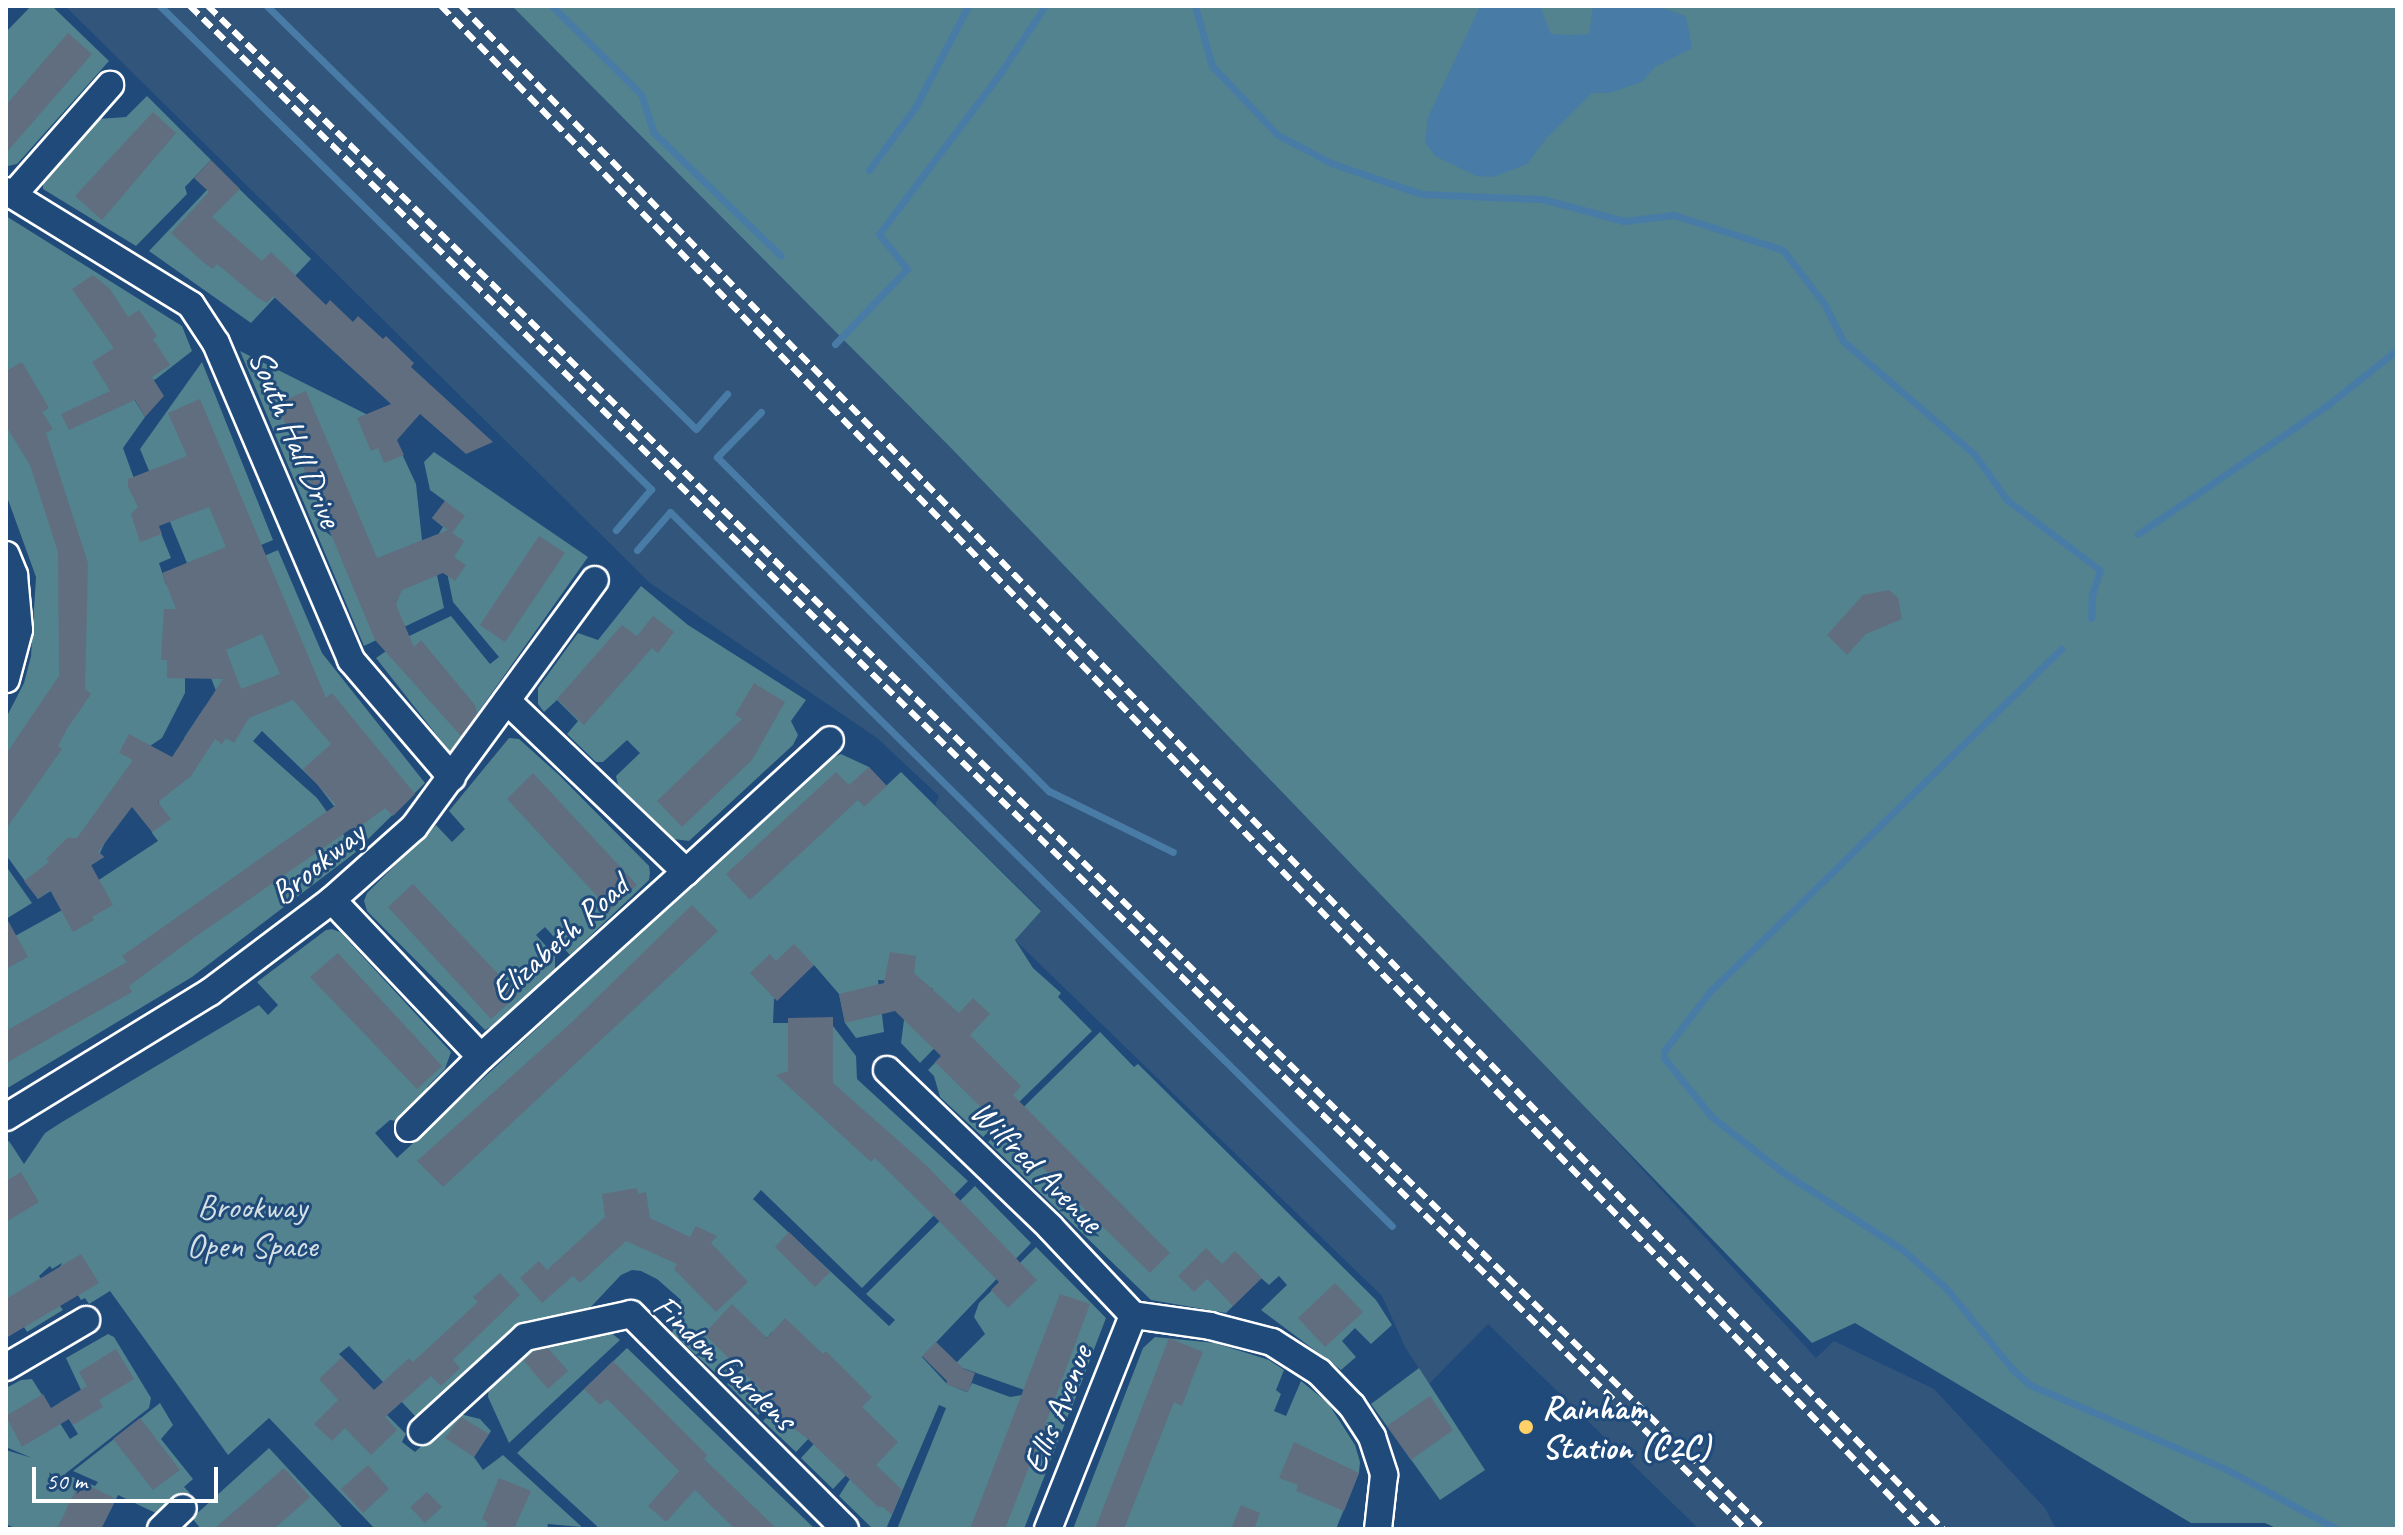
<!DOCTYPE html>
<html>
<head>
<meta charset="utf-8">
<style>
  body { margin:0 }
  #map { position:relative; width:2403px; height:1535px; overflow:hidden; background:#1f4a7a; font-family:Caveat,sans-serif }
  div>[style] { position:absolute }
  .built>* { inset:0; background:#32557c }
  .green>* { inset:0; background:#52838e }
  .water>* { inset:0; background:#487ca6 }
  .stream>* { height:7px; margin:-3.5px; padding:0 3.5px; transform-origin:3.5px; border-radius:3.5px; background:#487ca6 }
  .building>* { inset:0; background:#606e80 }
  .roads { filter:drop-shadow(2px 0 #fff) drop-shadow(-2px 0 #fff) drop-shadow(0 2px #fff) drop-shadow(0 -2px #fff) }
  .minor>* { height:26px; margin:-13px; padding:0 13px; transform-origin:13px; border-radius:13px; background:#1f4a7a }
  .rail>* { height:6px; margin-top:-3px; transform-origin:0; background:repeating-linear-gradient(90deg,#fff 0 12px,transparent 0 18px) }
  .dots>* { width:22px; height:22px; translate:-50% -50%; box-sizing:border-box; border:4px solid #1f4a7a; border-radius:50% }
  span { translate:-50% -50%; white-space:nowrap; text-align:center; line-height:1.15; -webkit-text-stroke:6px #1f4a7a; paint-order:stroke }
  .street-label { font-size:34px; color:#fff }
  .park-label { font-size:34px; color:#d4e0e3 }
  .poi-label { font-size:34px; color:#fff; font-weight:700 }
  .left { translate:0 -50%; text-align:left }
  .frame { position:absolute; inset:0; border:8px solid #fff; pointer-events:none }
  .scale { position:absolute; left:32px; top:1467px; width:186px; height:36px; box-sizing:border-box; border:4px solid #fff; border-top:0; padding-left:10px; font-size:24px; line-height:28px; white-space:nowrap; color:#fff; -webkit-text-stroke:6px #1f4a7a; paint-order:stroke }
</style>
</head>
<body>
<div id="map">
  <div class="built">
    <i style="clip-path:polygon(65px 6px,512px 6px,951px 448px,1585px 1107px,1816px 1358px,1834px 1341px,1934px 1389px,2045px 1508px,2056px 1529px,1699px 1529px,1488px 1324px,1429px 1384px,1405px 1347px,1382px 1296px,1015px 940px,1041px 910px,935px 805px,939px 796px,877px 738px,650px 583px)"></i>
  </div>
  <div class="green">
    <i style="clip-path:polygon(31px 6px,52px 6px,109px 61px,17px 164px,8px 166px,6px 32px)"></i>
    <i style="clip-path:polygon(512px 6px,2397px 6px,2397px 1529px,2278px 1529px,2265px 1523px,2191px 1523px,1855px 1323px,1812px 1343px,951px 448px)"></i>
    <i style="clip-path:polygon(147px 96px,211px 160px,185px 187px,187px 194px,136px 246px,43px 189px,43px 177px,98px 119px,126px 117px)"></i>
    <i style="clip-path:polygon(223px 173px,311px 259px,251px 323px,149px 251px)"></i>
    <i style="clip-path:polygon(6px 216px,182px 326px,192px 351px,156px 379px,119px 397px,134px 399px,145px 417px,123px 448px,145px 509px,156px 521px,171px 558px,159px 563px,166px 584px,174px 591px,185px 640px,185px 693px,162px 738px,150px 746px,100px 853px,104px 857px,38px 899px,6px 855px,6px 718px,24px 683px,31px 656px,36px 577px,6px 494px)"></i>
    <i style="clip-path:polygon(240px 351px,366px 414px,370px 423px,390px 428px,416px 484px,422px 540px,437px 575px,444px 608px,364px 646px)"></i>
    <i style="clip-path:polygon(202px 362px,273px 540px,196px 572px,191px 562px,187px 563px,140px 449px)"></i>
    <i style="clip-path:polygon(434px 452px,588px 557px,450px 752px,376px 658px,405px 638px,451px 616px,490px 664px,499px 657px,453px 602px,439px 533px,443px 527px,432px 518px,445px 501px,430px 490px,424px 462px)"></i>
    <i style="clip-path:polygon(278px 550px,322px 653px,425px 783px,363px 844px,317px 784px,262px 731px,253px 741px,317px 798px,356px 852px,192px 977px,6px 1089px,6px 941px,82px 899px,79px 893px,158px 841px,152px 833px,164px 779px,189px 741px,184px 738px,204px 708px,218px 696px,211px 678px,203px 582px)"></i>
    <i style="clip-path:polygon(641px 586px,688px 625px,806px 700px,791px 721px,798px 735px,793px 745px,689px 841px,674px 839px,618px 785px,616px 776px,640px 753px,627px 740px,603px 762px,596px 762px,567px 734px,578px 721px,557px 700px,544px 712px,538px 704px,538px 688px,578px 633px,598px 640px)"></i>
    <i style="clip-path:polygon(509px 738px,519px 739px,559px 775px,649px 866px,650px 873px,649px 880px,570px 955px,545px 927px,536px 935px,555px 956px,555px 969px,498px 1023px,485px 1030px,367px 911px,364px 901px,367px 893px,436px 825px,452px 842px,465px 829px,449px 811px)"></i>
    <i style="clip-path:polygon(841px 754px,869px 767px,886px 786px,901px 772px,1041px 911px,1015px 940px,1033px 968px,1061px 993px,1058px 997px,1092px 1031px,983px 1137px,940px 1097px,934px 1076px,928px 1070px,966px 1031px,954px 1028px,920px 1063px,901px 1043px,904px 1020px,933px 989px,916px 982px,878px 980px,884px 1032px,856px 1038px,845px 1023px,839px 994px,814px 965px,774px 999px,773px 1023px,788px 1023px,788px 1018px,818px 1018px,833px 1026px,856px 1056px,857px 1079px,968px 1181px,862px 1288px,761px 1190px,753px 1199px,889px 1326px,895px 1320px,866px 1294px,975px 1186px,1031px 1243px,922px 1357px,947px 1384px,967px 1392px,972px 1383px,1010px 1397px,1022px 1395px,1069px 1413px,1024px 1529px,897px 1529px,946px 1408px,939px 1405px,886px 1529px,873px 1529px,839px 1496px,866px 1454px,833px 1489px,801px 1458px,842px 1413px,828px 1418px,796px 1452px,763px 1421px,798px 1388px,792px 1381px,758px 1415px,727px 1384px,775px 1336px,772px 1332px,767px 1338px,763px 1335px,722px 1379px,672px 1333px,681px 1300px,657px 1279px,641px 1271px,632px 1270px,621px 1275px,588px 1310px,526px 1321px,514px 1327px,416px 1417px,349px 1346px,339px 1354px,359px 1374px,379px 1407px,406px 1434px,402px 1442px,415px 1452px,456px 1413px,480px 1419px,491px 1431px,474px 1457px,483px 1470px,503px 1455px,582px 1527px,548px 1524px,547px 1529px,375px 1529px,269px 1418px,228px 1455px,110px 1291px,89px 1304px,85px 1298px,81px 1300px,60px 1267px,62px 1263px,52px 1269px,50px 1266px,39px 1276px,63px 1310px,27px 1332px,6px 1297px,6px 1143px,9px 1141px,24px 1164px,45px 1133px,62px 1122px,259px 1005px,268px 1015px,278px 1005px,257px 982px,326px 930px,332px 929px,340px 932px,451px 1052px,445px 1069px,427px 1087px,427px 1092px,396px 1121px,390px 1120px,375px 1133px,397px 1158px,827px 760px)"></i>
    <i style="clip-path:polygon(6px 866px,32px 903px,6px 919px)"></i>
    <i style="clip-path:polygon(1100px 1032px,1134px 1067px,1138px 1064px,1376px 1300px,1392px 1325px,1371px 1344px,1355px 1328px,1342px 1341px,1356px 1357px,1341px 1370px,1261px 1310px,1287px 1285px,1279px 1276px,1269px 1285px,1261px 1278px,1226px 1313px,1151px 1300px,988px 1142px)"></i>
    <i style="clip-path:polygon(1036px 1247px,1106px 1318px,1072px 1407px,954px 1365px,985px 1334px,974px 1317px,979px 1303px)"></i>
    <i style="clip-path:polygon(610px 1332px,620px 1340px,509px 1443px,488px 1397px,489px 1383px,526px 1348px)"></i>
    <i style="clip-path:polygon(108px 1334px,114px 1337px,151px 1398px,149px 1408px,65px 1474px,95px 1486px,98px 1482px,73px 1471px,160px 1403px,173px 1425px,161px 1439px,193px 1479px,184px 1487px,190px 1493px,164px 1517px,118px 1495px,101px 1529px,17px 1529px,6px 1524px,6px 1450px,32px 1458px,6px 1447px,6px 1388px,21px 1380px,32px 1379px,70px 1439px,78px 1434px,59px 1403px,81px 1390px,66px 1358px)"></i>
    <i style="clip-path:polygon(1155px 1337px,1215px 1343px,1269px 1360px,1284px 1370px,1276px 1390px,1281px 1394px,1274px 1411px,1286px 1416px,1301px 1381px,1328px 1403px,1355px 1445px,1360px 1462px,1359px 1473px,1336px 1529px,1073px 1529px,1143px 1348px)"></i>
    <i style="clip-path:polygon(627px 1348px,815px 1529px,600px 1529px,517px 1453px)"></i>
    <i style="clip-path:polygon(1419px 1368px,1485px 1470px,1440px 1500px,1371px 1404px)"></i>
    <i style="clip-path:polygon(269px 1448px,344px 1529px,201px 1529px,192px 1518px)"></i>
  </div>
  <div class="water">
    <i style="clip-path:polygon(1480px 6px,1540px 6px,1551px 34px,1569px 35px,1589px 34px,1593px 6px,1657px 6px,1686px 16px,1692px 48px,1655px 67px,1642px 82px,1609px 93px,1592px 93px,1546px 139px,1527px 164px,1493px 177px,1476px 176px,1435px 156px,1425px 142px,1428px 117px)"></i>
  </div>
  <div class="stream">
    <i style="left:160px;top:6px;width:689px;rotate:44.53deg"></i>
    <i style="left:651px;top:489px;width:54px;rotate:130.5deg"></i>
    <i style="left:267px;top:6px;width:602px;rotate:44.6deg"></i>
    <i style="left:696px;top:429px;width:47px;rotate:-48.5deg"></i>
    <i style="left:552px;top:6px;width:125px;rotate:44.7deg"></i>
    <i style="left:641px;top:94px;width:40px;rotate:72deg"></i>
    <i style="left:653px;top:132px;width:178px;rotate:44.1deg"></i>
    <i style="left:1195px;top:6px;width:62px;rotate:74.2deg"></i>
    <i style="left:1212px;top:66px;width:95px;rotate:46.3deg"></i>
    <i style="left:1278px;top:135px;width:60px;rotate:27.8deg"></i>
    <i style="left:1331px;top:163px;width:95px;rotate:19deg"></i>
    <i style="left:1421px;top:194px;width:121px;rotate:2.4deg"></i>
    <i style="left:1542px;top:199px;width:85px;rotate:15deg"></i>
    <i style="left:1624px;top:221px;width:50px;rotate:-6.8deg"></i>
    <i style="left:1674px;top:215px;width:114px;rotate:17.8deg"></i>
    <i style="left:1783px;top:250px;width:69px;rotate:52.6deg"></i>
    <i style="left:1825px;top:305px;width:40px;rotate:63.4deg"></i>
    <i style="left:1843px;top:341px;width:174px;rotate:40.8deg"></i>
    <i style="left:1975px;top:455px;width:55px;rotate:54.6deg"></i>
    <i style="left:2007px;top:500px;width:116px;rotate:37deg"></i>
    <i style="left:2100px;top:570px;width:25px;rotate:108deg"></i>
    <i style="left:2092px;top:594px;width:24px;rotate:92deg"></i>
    <i style="left:869px;top:170px;width:79px;rotate:-53.7deg"></i>
    <i style="left:916px;top:106px;width:113px;rotate:-62.5deg"></i>
    <i style="left:835px;top:344px;width:104px;rotate:-46.2deg"></i>
    <i style="left:907px;top:269px;width:45px;rotate:-128.7deg"></i>
    <i style="left:879px;top:234px;width:203px;rotate:-53deg"></i>
    <i style="left:1001px;top:72px;width:79px;rotate:-56.3deg"></i>
    <i style="left:761px;top:412px;width:63px;rotate:134.4deg"></i>
    <i style="left:717px;top:457px;width:471px;rotate:45.2deg"></i>
    <i style="left:1049px;top:791px;width:138px;rotate:26.2deg"></i>
    <i style="left:2138px;top:534px;width:226px;rotate:-34.2deg"></i>
    <i style="left:2325px;top:407px;width:92px;rotate:-38.4deg"></i>
    <i style="left:637px;top:550px;width:50px;rotate:-49deg"></i>
    <i style="left:670px;top:512px;width:1015px;rotate:44.68deg"></i>
    <i style="left:2061px;top:649px;width:489px;rotate:135.7deg"></i>
    <i style="left:1711px;top:990px;width:77px;rotate:127.6deg"></i>
    <i style="left:1664px;top:1051px;width:7px;rotate:90deg"></i>
    <i style="left:1664px;top:1058px;width:76px;rotate:50.9deg"></i>
    <i style="left:1712px;top:1117px;width:88px;rotate:38deg"></i>
    <i style="left:1781px;top:1171px;width:145px;rotate:32.9deg"></i>
    <i style="left:1903px;top:1250px;width:57px;rotate:41.5deg"></i>
    <i style="left:1946px;top:1288px;width:106px;rotate:50.7deg"></i>
    <i style="left:2013px;top:1370px;width:23px;rotate:41deg"></i>
    <i style="left:2030px;top:1385px;width:211px;rotate:23.2deg"></i>
    <i style="left:2224px;top:1468px;width:128px;rotate:28.4deg"></i>
  </div>
  <div class="building">
    <i style="clip-path:polygon(68px 33px,92px 54px,6px 153px,6px 105px)"></i>
    <i style="clip-path:polygon(153px 112px,176px 133px,102px 220px,75px 196px)"></i>
    <i style="clip-path:polygon(211px 160px,240px 189px,212px 217px,262px 261px,271px 252px,326px 305px,330px 300px,353px 322px,358px 316px,383px 339px,386px 336px,414px 363px,411px 367px,493px 442px,466px 454px,420px 414px,397px 440px,404px 455px,384px 463px,378px 448px,371px 451px,357px 418px,391px 404px,273px 296px,267px 303px,258px 298px,217px 264px,213px 269px,204px 263px,171px 233px,209px 192px,194px 178px)"></i>
    <i style="clip-path:polygon(93px 275px,110px 289px,128px 317px,139px 310px,157px 336px,153px 339px,170px 365px,152px 377px,164px 396px,145px 417px,135px 400px,69px 430px,61px 414px,110px 391px,92px 362px,114px 348px,72px 289px)"></i>
    <i style="clip-path:polygon(22px 362px,49px 408px,42px 412px,53px 429px,46px 433px,88px 563px,85px 689px,91px 694px,67px 729px,58px 746px,62px 749px,6px 829px,6px 754px,59px 676px,58px 552px,30px 465px,6px 426px,6px 371px)"></i>
    <i style="clip-path:polygon(306px 391px,377px 558px,448px 530px,432px 518px,445px 501px,465px 516px,452px 533px,464px 541px,454px 557px,466px 565px,455px 581px,443px 573px,402px 590px,396px 605px,414px 647px,421px 640px,475px 705px,477px 713px,461px 736px,375px 640px,281px 414px,285px 413px,280px 402px)"></i>
    <i style="clip-path:polygon(evenodd,200px 399px,326px 698px,332px 693px,415px 794px,393px 816px,385px 808px,354px 831px,352px 828px,195px 937px,129px 986px,132px 992px,6px 1063px,6px 1031px,127px 962px,122px 956px,336px 805px,303px 769px,331px 744px,293px 700px,249px 718px,234px 743px,226px 738px,222px 744px,215px 739px,191px 776px,158px 802px,171px 819px,152px 832px,132px 807px,98px 852px,104px 857px,91px 865px,113px 905px,92px 917px,94px 920px,73px 932px,50px 890px,38px 899px,24px 881px,49px 862px,46px 859px,67px 838px,77px 838px,102px 803px,133px 760px,119px 753px,129px 734px,172px 757px,223px 679px,167px 678px,167px 660px,161px 660px,164px 609px,176px 609px,162px 573px,226px 547px,209px 507px,159px 526px,162px 534px,140px 542px,131px 514px,138px 507px,128px 487px,128px 479px,187px 456px,168px 413px,200px 399px,262px 634px,280px 674px,241px 689px,226px 650px,262px 634px)"></i>
    <i style="clip-path:polygon(539px 536px,565px 553px,505px 642px,480px 625px)"></i>
    <i style="clip-path:polygon(1889px 590px,1898px 598px,1902px 619px,1866px 634px,1847px 655px,1827px 635px,1863px 595px)"></i>
    <i style="clip-path:polygon(653px 616px,674px 632px,658px 653px,652px 648px,584px 725px,557px 699px,622px 625px,637px 636px)"></i>
    <i style="clip-path:polygon(754px 683px,785px 702px,752px 760px,682px 827px,657px 801px,742px 719px,735px 715px)"></i>
    <i style="clip-path:polygon(869px 767px,887px 786px,864px 807px,858px 800px,750px 900px,726px 874px,836px 772px,849px 785px)"></i>
    <i style="clip-path:polygon(533px 773px,637px 885px,610px 910px,507px 799px)"></i>
    <i style="clip-path:polygon(413px 884px,518px 995px,491px 1019px,388px 907px)"></i>
    <i style="clip-path:polygon(692px 905px,718px 931px,443px 1187px,417px 1161px,572px 1022px)"></i>
    <i style="clip-path:polygon(6px 917px,28px 957px,6px 969px)"></i>
    <i style="clip-path:polygon(794px 944px,814px 965px,777px 1001px,750px 973px,770px 954px,776px 961px)"></i>
    <i style="clip-path:polygon(890px 952px,916px 956px,914px 973px,959px 1013px,973px 998px,990px 1014px,970px 1035px,1021px 1086px,1013px 1095px,1170px 1253px,1150px 1273px,935px 1062px,941px 1056px,895px 1011px,845px 1023px,839px 994px,884px 983px)"></i>
    <i style="clip-path:polygon(338px 953px,442px 1066px,417px 1089px,310px 977px)"></i>
    <i style="clip-path:polygon(833px 1017px,833px 1083px,927px 1166px,1037px 1280px,1008px 1308px,991px 1290px,999px 1282px,939px 1221px,875px 1158px,871px 1162px,776px 1075px,788px 1071px,788px 1018px)"></i>
    <i style="clip-path:polygon(21px 1172px,39px 1202px,6px 1222px,6px 1181px)"></i>
    <i style="clip-path:polygon(637px 1188px,638px 1194px,646px 1192px,650px 1218px,690px 1237px,696px 1226px,717px 1236px,711px 1243px,748px 1282px,716px 1312px,674px 1269px,677px 1264px,626px 1241px,580px 1283px,573px 1276px,542px 1303px,520px 1278px,539px 1261px,547px 1270px,605px 1217px,602px 1194px)"></i>
    <i style="clip-path:polygon(789px 1232px,830px 1272px,815px 1287px,775px 1247px)"></i>
    <i style="clip-path:polygon(1206px 1248px,1222px 1264px,1235px 1251px,1262px 1278px,1233px 1306px,1207px 1279px,1194px 1292px,1178px 1276px)"></i>
    <i style="clip-path:polygon(81px 1254px,99px 1283px,6px 1338px,6px 1299px)"></i>
    <i style="clip-path:polygon(500px 1273px,520px 1295px,453px 1360px,460px 1368px,441px 1386px,431px 1376px,385px 1417px,397px 1430px,371px 1455px,345px 1428px,332px 1441px,314px 1424px,338px 1400px,319px 1379px,342px 1357px,374px 1390px,409px 1358px,413px 1362px,478px 1302px,473px 1297px)"></i>
    <i style="clip-path:polygon(1335px 1283px,1363px 1312px,1325px 1347px,1298px 1318px)"></i>
    <i style="clip-path:polygon(1060px 1294px,1090px 1304px,1041px 1436px,1005px 1529px,970px 1529px)"></i>
    <i style="clip-path:polygon(732px 1304px,767px 1338px,785px 1318px,823px 1354px,826px 1351px,872px 1397px,862px 1407px,898px 1442px,876px 1465px,902px 1490px,892px 1515px,883px 1507px,878px 1507px,808px 1439px,782px 1420px,773px 1411px,778px 1406px,704px 1334px)"></i>
    <i style="clip-path:polygon(1169px 1338px,1203px 1352px,1192px 1379px,1182px 1406px,1174px 1402px,1124px 1529px,1095px 1529px)"></i>
    <i style="clip-path:polygon(936px 1342px,964px 1369px,975px 1373px,968px 1392px,946px 1384px,947px 1381px,922px 1356px)"></i>
    <i style="clip-path:polygon(548px 1348px,568px 1371px,548px 1389px,524px 1361px,534px 1351px)"></i>
    <i style="clip-path:polygon(116px 1349px,134px 1379px,99px 1400px,103px 1407px,73px 1425px,69px 1419px,22px 1447px,6px 1416px,43px 1394px,51px 1408px,87px 1386px,79px 1372px)"></i>
    <i style="clip-path:polygon(613px 1361px,707px 1455px,704px 1459px,777px 1529px,735px 1529px,695px 1490px,666px 1522px,648px 1506px,679px 1471px,607px 1399px,600px 1405px,584px 1389px)"></i>
    <i style="clip-path:polygon(1430px 1396px,1453px 1430px,1411px 1460px,1387px 1426px)"></i>
    <i style="clip-path:polygon(461px 1417px,489px 1434px,474px 1457px,445px 1438px)"></i>
    <i style="clip-path:polygon(140px 1418px,180px 1470px,153px 1490px,113px 1439px)"></i>
    <i style="clip-path:polygon(1294px 1442px,1359px 1473px,1344px 1511px,1296px 1491px,1298px 1485px,1279px 1478px)"></i>
    <i style="clip-path:polygon(368px 1465px,389px 1489px,363px 1513px,341px 1489px)"></i>
    <i style="clip-path:polygon(284px 1468px,310px 1497px,274px 1529px,214px 1529px)"></i>
    <i style="clip-path:polygon(499px 1478px,531px 1491px,514px 1529px,485px 1529px,488px 1522px,482px 1519px)"></i>
    <i style="clip-path:polygon(80px 1481px,116px 1499px,101px 1529px,57px 1529px)"></i>
    <i style="clip-path:polygon(427px 1492px,442px 1507px,425px 1523px,410px 1507px)"></i>
    <i style="clip-path:polygon(1241px 1505px,1260px 1513px,1254px 1529px,1231px 1529px)"></i>
  </div>
  <div class="roads">
    <div class="minor">
      <i style="left:6px;top:191px;width:217px;rotate:31.6deg"></i>
      <i style="left:191px;top:305px;width:45px;rotate:56.7deg"></i>
      <i style="left:216px;top:343px;width:345px;rotate:66.9deg"></i>
      <i style="left:351px;top:660px;width:155px;rotate:49.4deg"></i>
      <i style="left:13px;top:195px;width:147px;rotate:-48.6deg"></i>
      <i style="left:6px;top:555px;width:22px;rotate:68deg"></i>
      <i style="left:14px;top:575px;width:55px;rotate:84.8deg"></i>
      <i style="left:19px;top:630px;width:51px;rotate:104.9deg"></i>
      <i style="left:686px;top:872px;width:195px;rotate:-42.5deg"></i>
      <i style="left:332px;top:900px;width:216px;rotate:46.5deg"></i>
      <i style="left:887px;top:1070px;width:226px;rotate:43.9deg"></i>
      <i style="left:1050px;top:1227px;width:121px;rotate:46.7deg"></i>
      <i style="left:6px;top:1117px;width:239px;rotate:-31.5deg"></i>
      <i style="left:210px;top:992px;width:153px;rotate:-37deg"></i>
      <i style="left:332px;top:900px;width:110px;rotate:-41.7deg"></i>
      <i style="left:414px;top:827px;width:306px;rotate:-53.8deg"></i>
      <i style="left:409px;top:1128px;width:101px;rotate:-44.6deg"></i>
      <i style="left:481px;top:1057px;width:276px;rotate:-42.1deg"></i>
      <i style="left:686px;top:872px;width:248px;rotate:-136.3deg"></i>
      <i style="left:1133px;top:1315px;width:78px;rotate:8.1deg"></i>
      <i style="left:1210px;top:1326px;width:64px;rotate:14.5deg"></i>
      <i style="left:1272px;top:1342px;width:56px;rotate:32.6deg"></i>
      <i style="left:1319px;top:1372px;width:47px;rotate:45.9deg"></i>
      <i style="left:1352px;top:1406px;width:37px;rotate:57deg"></i>
      <i style="left:1372px;top:1437px;width:40px;rotate:72deg"></i>
      <i style="left:1384px;top:1475px;width:54px;rotate:96.3deg"></i>
      <i style="left:6px;top:1367px;width:93px;rotate:-30.4deg"></i>
      <i style="left:422px;top:1431px;width:139px;rotate:-42.4deg"></i>
      <i style="left:525px;top:1337px;width:108px;rotate:-12.2deg"></i>
      <i style="left:631px;top:1314px;width:303px;rotate:45.1deg"></i>
      <i style="left:161px;top:1529px;width:30px;rotate:-44deg"></i>
      <i style="left:1048px;top:1529px;width:230px;rotate:-68.3deg"></i>
    </div>
  </div>
  <div class="rail">
    <i style="left:190px;top:6px;width:2177px;rotate:44.39deg"></i>
    <i style="left:208px;top:6px;width:2178px;rotate:44.37deg"></i>
    <i style="left:441px;top:6px;width:2124px;rotate:45.8deg"></i>
    <i style="left:461px;top:6px;width:2125px;rotate:45.78deg"></i>
  </div>
  <div class="dots">
    <i style="left:1526px;top:1427px;background:#ffd166"></i>
  </div>
  <div class="street-label">
    <span style="left:296px;top:438px;rotate:67deg">South Hall Drive</span>
    <span style="left:317px;top:863px;rotate:-39deg">Brookway</span>
    <span style="left:559px;top:938px;rotate:-42deg">Elizabeth Road</span>
    <span style="left:1037px;top:1166px;rotate:45deg">Wilfred Avenue</span>
    <span style="left:725px;top:1362px;rotate:43deg">Findon Gardens</span>
    <span style="left:1057px;top:1409px;rotate:-68deg">Ellis Avenue</span>
  </div>
  <div class="park-label">
    <span style="left:252px;top:1226px">Brookway<br>Open Space</span>
  </div>
  <div class="poi-label">
    <span class="left" style="left:1542px;top:1427px">Rainham<br>Station (C2C)</span>
  </div>
  <div class="frame"></div>
  <div class="scale">50 m</div>
</div>
</body>
</html>
